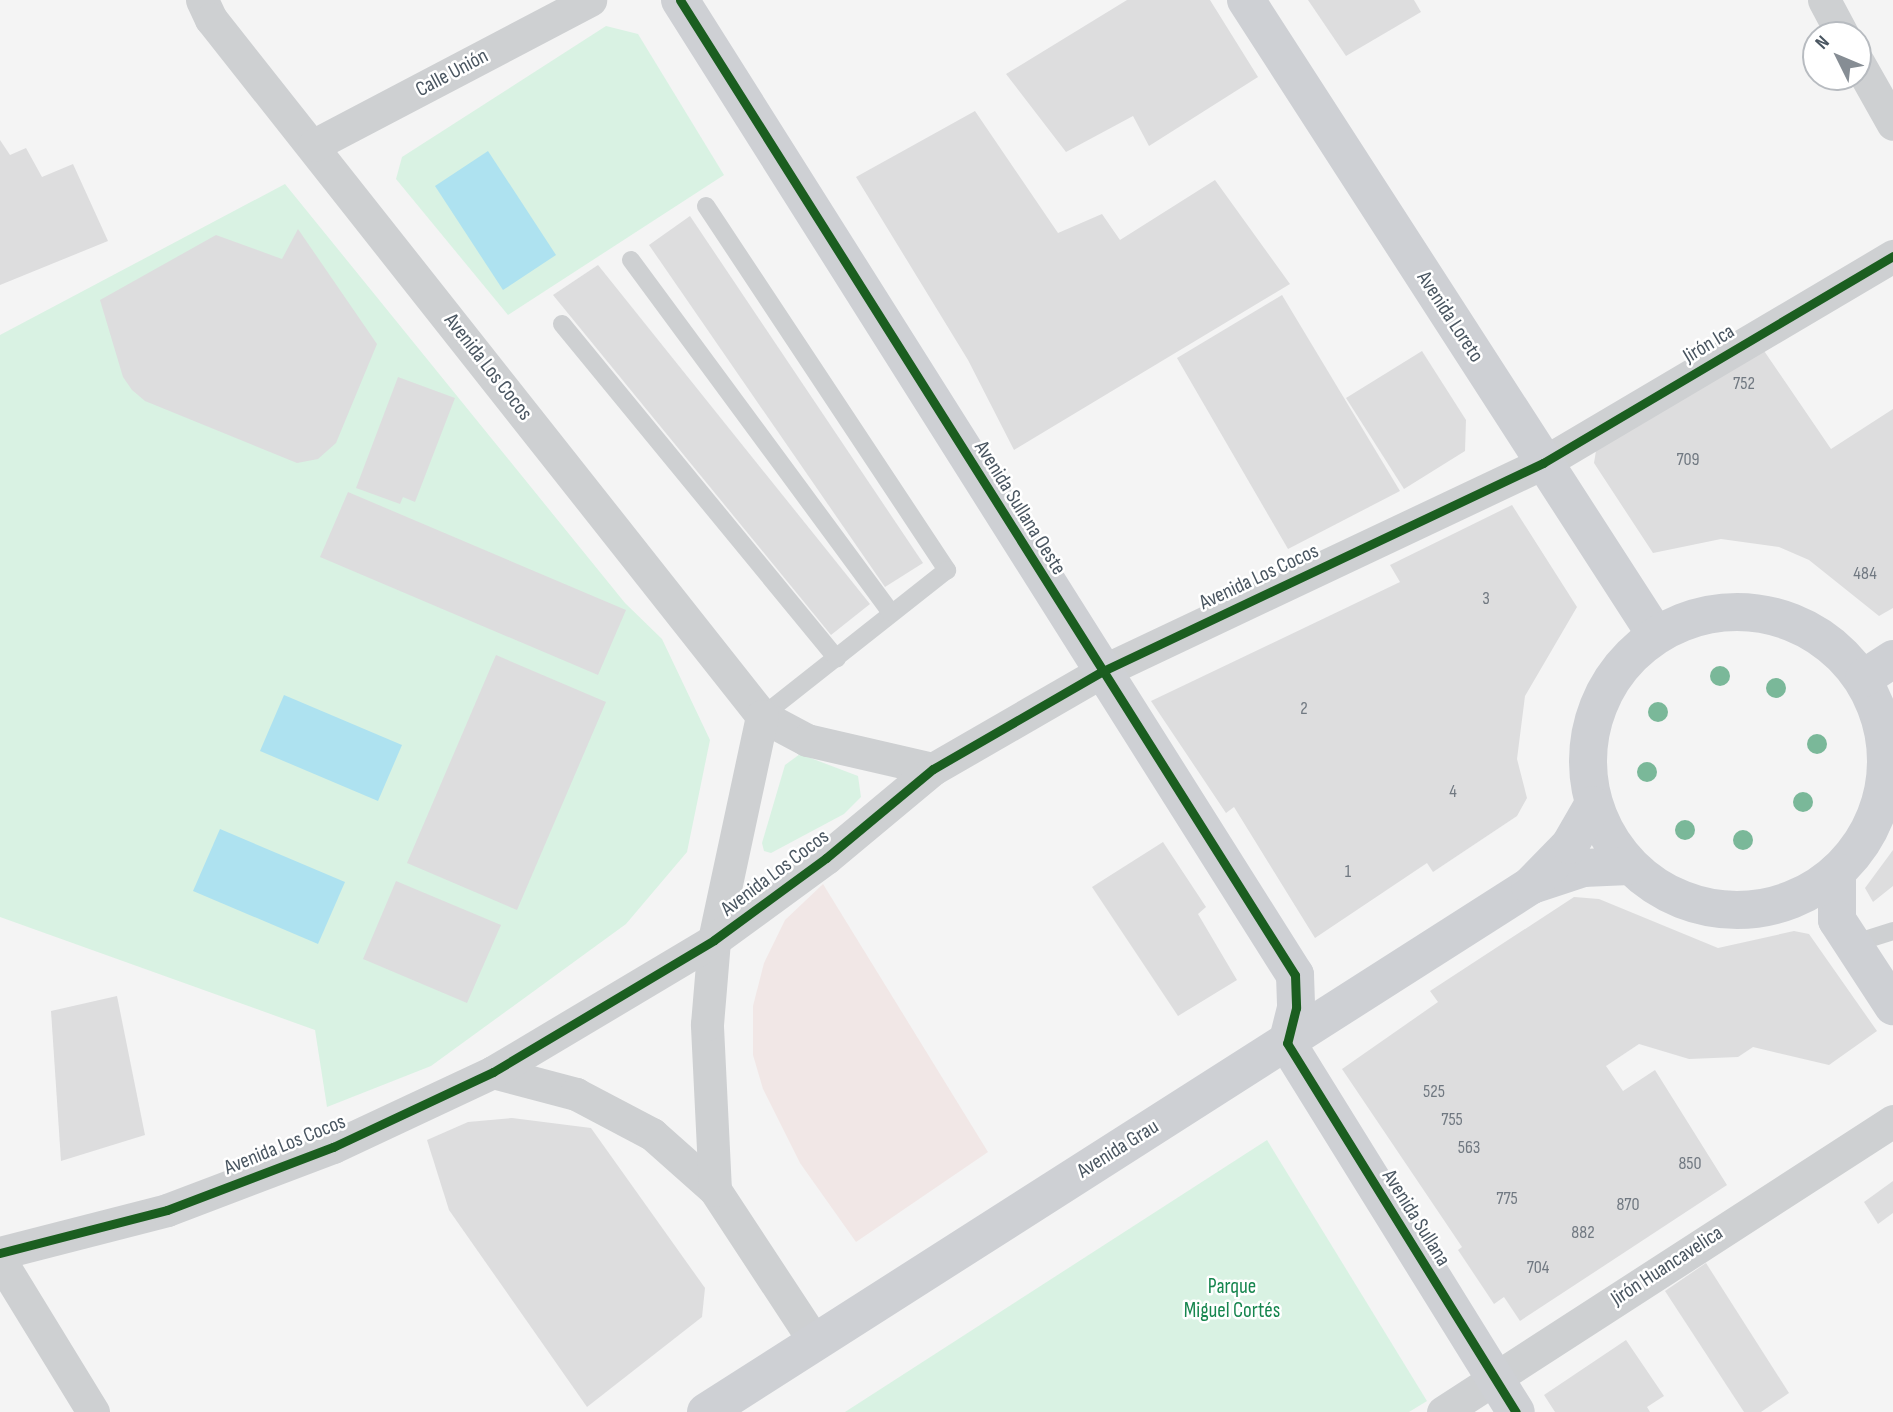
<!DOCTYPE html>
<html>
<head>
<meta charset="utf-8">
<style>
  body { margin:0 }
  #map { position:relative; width:1893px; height:1412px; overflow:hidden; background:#f4f4f4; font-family:"Sofia Sans Condensed",sans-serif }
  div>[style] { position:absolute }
  .medical>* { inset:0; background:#f1e7e6 }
  .green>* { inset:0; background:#d9f2e3 }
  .water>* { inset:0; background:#aee2f0 }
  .building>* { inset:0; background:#ddddde }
  .lane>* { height:18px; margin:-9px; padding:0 9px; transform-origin:9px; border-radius:9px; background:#ced0d2 }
  .street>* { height:33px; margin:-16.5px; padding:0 16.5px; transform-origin:16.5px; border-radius:16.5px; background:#ced0d2 }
  .secondary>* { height:38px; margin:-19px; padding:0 19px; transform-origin:19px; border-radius:19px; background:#ced0d4 }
  .secondary>.ring { margin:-19px; padding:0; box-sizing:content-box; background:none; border:38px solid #ced0d4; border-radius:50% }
  .cycleway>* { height:9px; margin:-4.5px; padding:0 4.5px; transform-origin:4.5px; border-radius:4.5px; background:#1b5e20 }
  .trees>* { width:20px; height:20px; margin:-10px; border-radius:50%; background:#7ab899 }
  span { translate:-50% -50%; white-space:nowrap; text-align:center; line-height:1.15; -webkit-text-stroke:5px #fff; paint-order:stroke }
  .number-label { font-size:18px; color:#707881 }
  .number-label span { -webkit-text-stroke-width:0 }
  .street-label { font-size:21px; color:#4a5661 }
  .park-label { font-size:21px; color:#17864f }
  .north { position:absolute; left:1802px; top:21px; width:70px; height:70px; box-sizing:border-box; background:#fff; border:2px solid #b7bbc0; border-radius:50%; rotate:313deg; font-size:19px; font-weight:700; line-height:28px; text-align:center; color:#4a5661 }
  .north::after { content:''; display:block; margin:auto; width:24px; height:32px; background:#868d94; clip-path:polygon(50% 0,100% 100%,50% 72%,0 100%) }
</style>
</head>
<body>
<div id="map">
  <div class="medical">
    <i style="clip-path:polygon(823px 884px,988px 1152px,856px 1242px,800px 1163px,763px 1089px,753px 1055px,753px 1006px,764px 963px,785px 920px)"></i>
  </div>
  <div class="green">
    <i style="clip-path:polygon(606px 26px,638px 34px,724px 175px,508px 315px,396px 179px,402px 157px)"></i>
    <i style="clip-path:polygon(285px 184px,625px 603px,662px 639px,710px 740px,687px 852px,626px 924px,431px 1066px,327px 1107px,315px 1030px,0 917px,0 335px)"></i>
    <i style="clip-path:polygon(800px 754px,858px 776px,861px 797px,844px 814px,771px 853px,764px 851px,762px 843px,785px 765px)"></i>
    <i style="clip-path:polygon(1267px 1140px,1427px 1401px,1409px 1412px,845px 1412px)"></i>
  </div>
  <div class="water">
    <i style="clip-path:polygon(488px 151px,556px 255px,503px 290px,435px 186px)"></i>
    <i style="clip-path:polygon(284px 695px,402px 745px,378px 801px,260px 751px)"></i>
    <i style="clip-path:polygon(220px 829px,345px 882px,318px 944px,193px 891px)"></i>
  </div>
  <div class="building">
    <i style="clip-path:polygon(1127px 0,1210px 0,1258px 77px,1149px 146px,1133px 116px,1066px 152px,1006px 74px)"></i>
    <i style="clip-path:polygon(1308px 0,1414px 0,1421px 12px,1346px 56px)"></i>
    <i style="clip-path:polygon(975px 111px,1058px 233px,1102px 214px,1120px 240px,1215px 180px,1290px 284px,1014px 450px,968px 360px,856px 177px)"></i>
    <i style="clip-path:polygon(0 140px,10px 155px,26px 148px,42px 177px,73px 164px,108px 241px,0 285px)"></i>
    <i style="clip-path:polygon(690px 216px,923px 563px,885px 587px,649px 245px)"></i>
    <i style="clip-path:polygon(298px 229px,377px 344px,336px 443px,318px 459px,297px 463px,145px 401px,132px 390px,123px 377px,100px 300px,216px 235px,282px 259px)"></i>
    <i style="clip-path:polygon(598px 265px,870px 604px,831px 635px,553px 295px)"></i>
    <i style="clip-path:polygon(1282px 295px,1400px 491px,1288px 549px,1177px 358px)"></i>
    <i style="clip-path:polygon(1758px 342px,1831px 449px,1893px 409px,1893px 608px,1879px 616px,1809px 560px,1779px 547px,1721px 539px,1653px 553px,1594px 463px,1598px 439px)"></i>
    <i style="clip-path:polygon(1422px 351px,1466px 420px,1465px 451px,1404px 489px,1346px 398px)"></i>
    <i style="clip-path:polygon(398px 377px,455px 398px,415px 502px,403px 497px,400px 504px,356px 488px)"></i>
    <i style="clip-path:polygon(348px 492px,626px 610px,598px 675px,320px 557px)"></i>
    <i style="clip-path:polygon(1512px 505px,1577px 607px,1525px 696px,1517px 759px,1527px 798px,1517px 816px,1433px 872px,1427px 863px,1315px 938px,1234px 807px,1226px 813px,1151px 701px,1400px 582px,1390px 565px)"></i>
    <i style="clip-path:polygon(496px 655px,606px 702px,517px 910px,407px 863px)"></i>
    <i style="clip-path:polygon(1163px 842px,1206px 907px,1198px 914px,1237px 980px,1178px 1016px,1092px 887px)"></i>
    <i style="clip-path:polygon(1893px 850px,1893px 886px,1873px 902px,1865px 888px)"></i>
    <i style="clip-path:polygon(396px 881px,501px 925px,467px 1003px,363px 959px)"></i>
    <i style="clip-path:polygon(1574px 897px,1599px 899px,1718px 948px,1794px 931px,1809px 934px,1877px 1031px,1829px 1065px,1753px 1047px,1738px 1057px,1689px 1059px,1639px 1044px,1606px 1066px,1623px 1091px,1655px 1070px,1727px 1185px,1520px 1321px,1504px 1297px,1494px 1304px,1458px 1250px,1462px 1247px,1342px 1069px,1438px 1002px,1430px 991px)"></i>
    <i style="clip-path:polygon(117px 996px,145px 1135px,61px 1161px,51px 1011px)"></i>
    <i style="clip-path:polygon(512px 1118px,591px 1128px,705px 1288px,702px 1317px,587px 1407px,449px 1210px,427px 1140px,468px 1122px)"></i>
    <i style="clip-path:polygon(1893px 1181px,1893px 1213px,1878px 1224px,1864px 1202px)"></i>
    <i style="clip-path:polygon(1706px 1263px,1789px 1393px,1761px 1412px,1744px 1412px,1665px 1291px)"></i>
    <i style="clip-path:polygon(1626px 1340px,1664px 1396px,1647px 1407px,1650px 1412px,1555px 1412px,1544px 1395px)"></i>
  </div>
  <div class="lane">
    <i style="left:706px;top:206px;width:437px;rotate:56.5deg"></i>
    <i style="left:947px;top:570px;width:236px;rotate:141.7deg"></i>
    <i style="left:631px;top:260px;width:438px;rotate:53.6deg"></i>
    <i style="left:562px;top:324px;width:433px;rotate:50.6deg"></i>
    <i style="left:1852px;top:944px;width:43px;rotate:-17.6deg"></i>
  </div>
  <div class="street">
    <i style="left:202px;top:0;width:21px;rotate:65deg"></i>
    <i style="left:211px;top:19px;width:888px;rotate:51.67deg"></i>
    <i style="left:762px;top:716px;width:51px;rotate:28.1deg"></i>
    <i style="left:807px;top:740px;width:129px;rotate:13deg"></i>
    <i style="left:1824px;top:0;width:40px;rotate:62deg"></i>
    <i style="left:1858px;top:62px;width:71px;rotate:60.6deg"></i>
    <i style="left:314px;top:145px;width:312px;rotate:-27.7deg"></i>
    <i style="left:493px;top:1072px;width:86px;rotate:14.8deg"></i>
    <i style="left:576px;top:1094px;width:86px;rotate:27.8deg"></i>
    <i style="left:652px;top:1134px;width:84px;rotate:41.6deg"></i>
    <i style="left:715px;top:1190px;width:182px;rotate:56.7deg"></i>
    <i style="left:715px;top:1190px;width:166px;rotate:-92.8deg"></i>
    <i style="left:707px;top:1024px;width:84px;rotate:-85.2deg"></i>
    <i style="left:714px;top:940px;width:229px;rotate:-77.9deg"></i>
    <i style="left:0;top:1253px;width:172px;rotate:-14.4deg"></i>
    <i style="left:167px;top:1210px;width:178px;rotate:-20.8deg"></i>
    <i style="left:333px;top:1147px;width:177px;rotate:-25.1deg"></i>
    <i style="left:493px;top:1072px;width:257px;rotate:-30.8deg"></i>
    <i style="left:714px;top:940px;width:139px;rotate:-36.2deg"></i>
    <i style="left:826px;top:858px;width:139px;rotate:-39.8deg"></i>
    <i style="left:933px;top:769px;width:196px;rotate:-30deg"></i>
    <i style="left:1103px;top:671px;width:487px;rotate:-25.3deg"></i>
    <i style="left:1543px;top:463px;width:407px;rotate:-30.6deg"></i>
    <i style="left:0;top:1260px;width:178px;rotate:58.5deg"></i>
    <i style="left:1443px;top:1412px;width:536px;rotate:-32.89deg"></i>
  </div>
  <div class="secondary">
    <i style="left:680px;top:0;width:1153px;rotate:57.76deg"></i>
    <i style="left:1295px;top:975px;width:33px;rotate:88deg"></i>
    <i style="left:1296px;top:1008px;width:36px;rotate:104deg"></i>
    <i style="left:1287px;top:1043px;width:434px;rotate:58.2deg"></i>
    <i style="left:1246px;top:0;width:754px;rotate:57.17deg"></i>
    <i class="ring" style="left:1588px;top:612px;width:260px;height:260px"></i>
    <i style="left:1864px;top:678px;width:35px;rotate:-33deg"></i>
    <i style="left:1837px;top:872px;width:48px;rotate:90deg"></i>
    <i style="left:1837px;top:920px;width:103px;rotate:56.9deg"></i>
    <i style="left:1535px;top:884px;width:51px;rotate:-18.4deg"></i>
    <i style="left:1583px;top:868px;width:46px;rotate:-2.5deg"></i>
    <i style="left:706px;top:1412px;width:978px;rotate:-32.55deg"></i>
    <i style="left:1530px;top:886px;width:57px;rotate:-45.7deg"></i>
    <i style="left:1570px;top:845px;width:46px;rotate:-60.1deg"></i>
  </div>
  <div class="cycleway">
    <i style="left:680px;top:0;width:1153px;rotate:57.76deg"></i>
    <i style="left:1295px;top:975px;width:33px;rotate:88deg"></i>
    <i style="left:1296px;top:1008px;width:36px;rotate:104deg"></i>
    <i style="left:1287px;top:1043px;width:434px;rotate:58.2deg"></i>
    <i style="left:0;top:1253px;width:172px;rotate:-14.4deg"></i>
    <i style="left:167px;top:1210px;width:178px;rotate:-20.8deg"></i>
    <i style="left:333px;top:1147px;width:177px;rotate:-25.1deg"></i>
    <i style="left:493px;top:1072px;width:257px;rotate:-30.8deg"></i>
    <i style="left:714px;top:940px;width:139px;rotate:-36.2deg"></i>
    <i style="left:826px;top:858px;width:139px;rotate:-39.8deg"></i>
    <i style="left:933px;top:769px;width:196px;rotate:-30deg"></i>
    <i style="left:1103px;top:671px;width:487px;rotate:-25.3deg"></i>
    <i style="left:1543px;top:463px;width:407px;rotate:-30.6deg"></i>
  </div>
  <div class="trees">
    <i style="left:1720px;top:676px"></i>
    <i style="left:1776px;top:688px"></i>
    <i style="left:1658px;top:712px"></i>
    <i style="left:1817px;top:744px"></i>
    <i style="left:1647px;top:772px"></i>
    <i style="left:1803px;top:802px"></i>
    <i style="left:1685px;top:830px"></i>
    <i style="left:1743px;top:840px"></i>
  </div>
  <div class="number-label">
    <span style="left:1744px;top:384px">752</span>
    <span style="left:1688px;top:460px">709</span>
    <span style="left:1865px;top:574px">484</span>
    <span style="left:1486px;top:599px">3</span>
    <span style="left:1304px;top:709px">2</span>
    <span style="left:1453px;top:792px">4</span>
    <span style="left:1348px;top:872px">1</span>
    <span style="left:1434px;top:1092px">525</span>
    <span style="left:1452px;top:1120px">755</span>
    <span style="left:1469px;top:1148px">563</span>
    <span style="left:1690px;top:1164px">850</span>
    <span style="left:1507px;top:1199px">775</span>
    <span style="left:1628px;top:1205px">870</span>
    <span style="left:1583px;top:1233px">882</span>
    <span style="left:1538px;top:1268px">704</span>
  </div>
  <div class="street-label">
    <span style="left:452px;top:73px;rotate:-28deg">Calle Unión</span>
    <span style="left:1450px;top:317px;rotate:57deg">Avenida Loreto</span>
    <span style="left:1709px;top:344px;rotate:-31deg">Jirón Ica</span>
    <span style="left:488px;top:367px;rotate:52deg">Avenida Los Cocos</span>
    <span style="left:1020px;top:508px;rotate:58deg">Avenida Sullana Oeste</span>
    <span style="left:1259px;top:577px;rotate:-25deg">Avenida Los Cocos</span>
    <span style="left:775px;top:873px;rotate:-37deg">Avenida Los Cocos</span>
    <span style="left:285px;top:1145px;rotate:-22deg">Avenida Los Cocos</span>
    <span style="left:1118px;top:1149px;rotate:-32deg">Avenida Grau</span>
    <span style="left:1416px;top:1218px;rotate:58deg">Avenida Sullana</span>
    <span style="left:1667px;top:1266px;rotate:-33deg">Jirón Huancavelica</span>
  </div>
  <div class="park-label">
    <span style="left:1232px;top:1299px">Parque<br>Miguel Cortés</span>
  </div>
  <div class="north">N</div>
</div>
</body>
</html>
